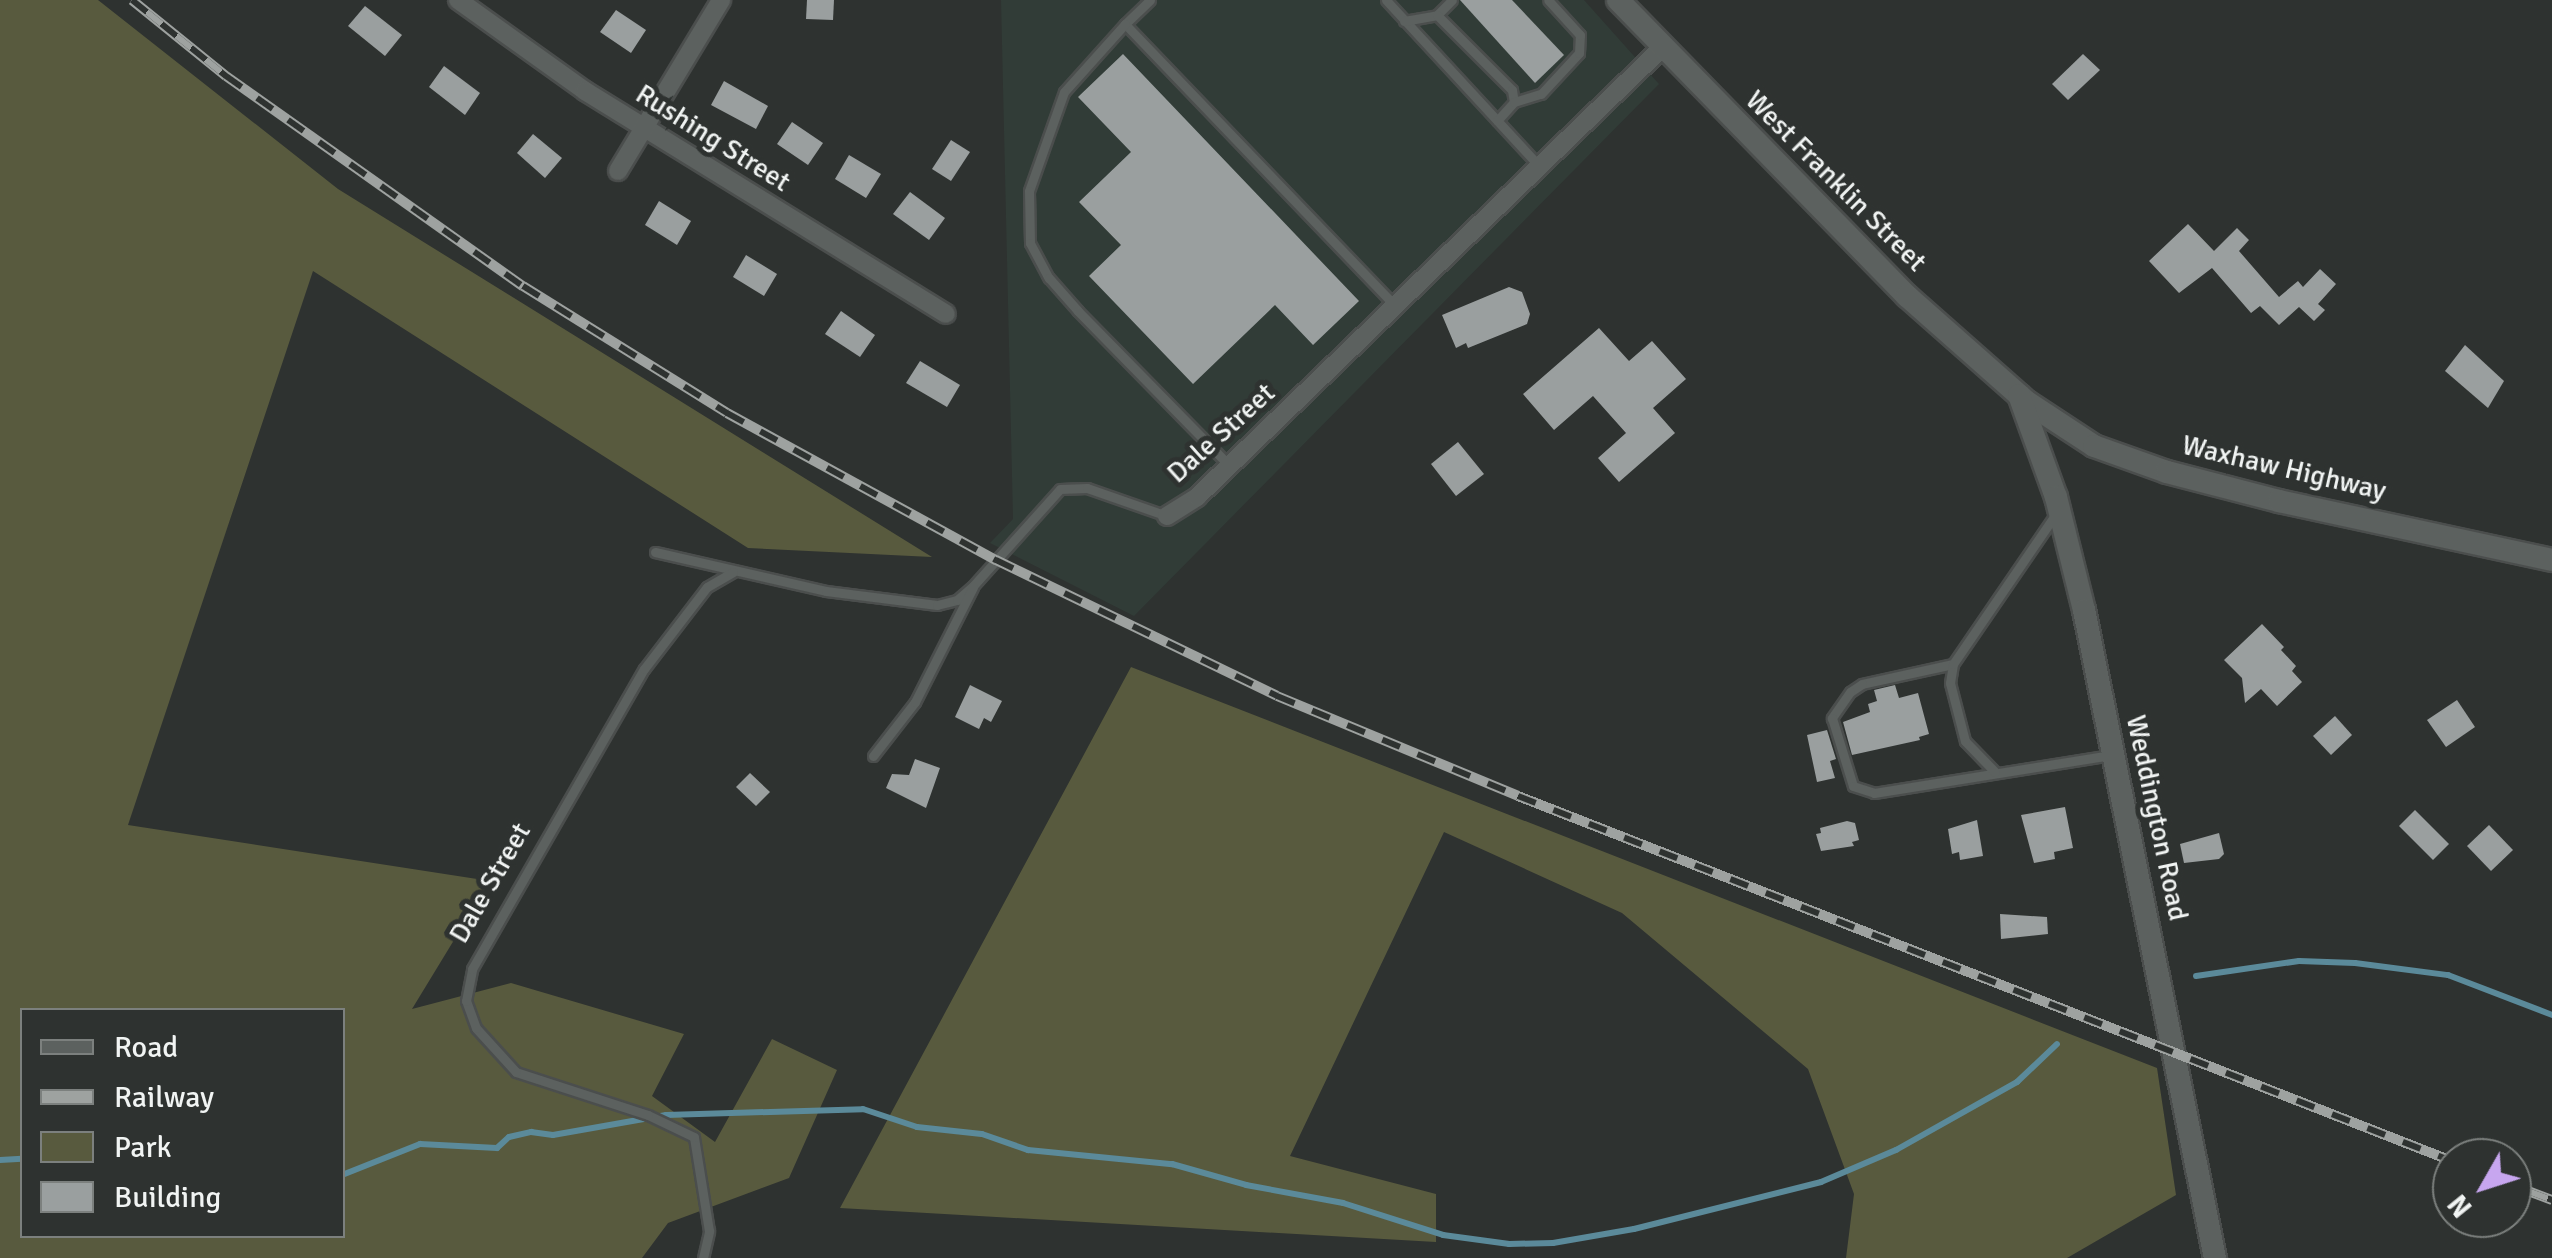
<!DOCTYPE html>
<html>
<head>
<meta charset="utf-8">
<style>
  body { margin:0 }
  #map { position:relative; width:2552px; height:1258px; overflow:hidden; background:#2e3230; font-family:Signika,sans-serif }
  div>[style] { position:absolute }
  .built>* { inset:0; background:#313c37 }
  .green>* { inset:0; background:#585a3e }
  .stream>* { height:6px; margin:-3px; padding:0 3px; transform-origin:3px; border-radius:3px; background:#5b8a9a }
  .building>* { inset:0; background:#9a9f9f }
  .roads { filter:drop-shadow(2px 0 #4b4e4d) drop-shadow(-2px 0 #4b4e4d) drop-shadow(0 2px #4b4e4d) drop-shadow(0 -2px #4b4e4d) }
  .lane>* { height:9px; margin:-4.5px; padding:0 4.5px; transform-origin:4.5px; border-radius:4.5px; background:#5c615f }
  .street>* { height:18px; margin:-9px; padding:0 9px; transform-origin:9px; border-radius:9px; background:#5c615f }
  .secondary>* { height:22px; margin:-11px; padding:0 11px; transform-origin:11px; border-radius:11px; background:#5c615f }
  .rail>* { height:10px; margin-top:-5px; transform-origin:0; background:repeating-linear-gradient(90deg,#2e3230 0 19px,#9ea2a0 0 38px); box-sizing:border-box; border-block:2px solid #9ea2a0 }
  span { translate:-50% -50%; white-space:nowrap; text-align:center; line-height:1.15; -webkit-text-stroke:10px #2e3230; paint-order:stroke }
  .street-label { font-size:28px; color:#f1f4f3 }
  .legend { position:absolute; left:20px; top:1008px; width:325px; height:230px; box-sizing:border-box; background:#2e3230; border:2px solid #7c807e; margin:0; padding:12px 18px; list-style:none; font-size:30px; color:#f1f4f3 }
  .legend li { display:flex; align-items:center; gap:20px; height:50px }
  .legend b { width:50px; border:2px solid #7c807e }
  .north { position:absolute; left:2432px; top:1138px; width:100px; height:100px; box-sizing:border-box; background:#2e3230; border:2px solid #7c807e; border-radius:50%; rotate:231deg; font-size:28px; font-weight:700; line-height:40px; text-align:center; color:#f1f4f3 }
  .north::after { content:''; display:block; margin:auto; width:35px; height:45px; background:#c7a6ef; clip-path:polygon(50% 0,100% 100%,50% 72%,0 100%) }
</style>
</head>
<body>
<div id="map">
  <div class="built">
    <i style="clip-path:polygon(1001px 0,1584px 0,1659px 84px,1134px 616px,990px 543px,1013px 519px)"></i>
  </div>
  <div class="green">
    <i style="clip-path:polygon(evenodd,0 0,98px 0,338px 189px,932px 557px,748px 548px,313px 271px,128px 825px,490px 881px,412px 1009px,511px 983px,684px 1034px,652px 1096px,715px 1142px,772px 1039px,837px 1070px,789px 1178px,668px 1223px,642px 1258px,0 1258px,0 0,22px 1010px,342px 1010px,342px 1236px,22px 1236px,22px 1010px)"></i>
    <i style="clip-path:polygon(1131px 667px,2157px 1068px,2176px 1195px,2067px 1258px,1846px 1258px,1854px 1194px,1808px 1069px,1622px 913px,1444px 832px,1290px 1156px,1436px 1194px,1436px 1242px,840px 1208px)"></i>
  </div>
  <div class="stream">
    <i style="left:2196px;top:976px;width:104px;rotate:-8.3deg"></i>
    <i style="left:2299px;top:961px;width:56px;rotate:2deg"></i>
    <i style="left:2355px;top:963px;width:94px;rotate:7.4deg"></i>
    <i style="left:2448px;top:975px;width:111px;rotate:21deg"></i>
    <i style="left:0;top:1160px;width:22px;rotate:-3deg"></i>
    <i style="left:342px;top:1175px;width:84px;rotate:-21.7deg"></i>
    <i style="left:420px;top:1144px;width:77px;rotate:3deg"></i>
    <i style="left:497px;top:1148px;width:16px;rotate:-43deg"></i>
    <i style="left:509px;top:1137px;width:23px;rotate:-13deg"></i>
    <i style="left:531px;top:1132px;width:22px;rotate:8deg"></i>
    <i style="left:553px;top:1135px;width:115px;rotate:-10deg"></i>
    <i style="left:666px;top:1115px;width:197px;rotate:-1.7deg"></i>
    <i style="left:863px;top:1109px;width:57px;rotate:18.4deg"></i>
    <i style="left:917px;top:1127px;width:65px;rotate:6.1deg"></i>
    <i style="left:982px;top:1134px;width:49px;rotate:19.2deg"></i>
    <i style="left:1028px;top:1150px;width:145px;rotate:5.6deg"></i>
    <i style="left:1172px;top:1164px;width:77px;rotate:15.8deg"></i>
    <i style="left:1246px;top:1185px;width:99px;rotate:10.5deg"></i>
    <i style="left:1343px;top:1203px;width:105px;rotate:17.7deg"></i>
    <i style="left:1443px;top:1235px;width:67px;rotate:7.8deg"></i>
    <i style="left:1509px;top:1244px;width:44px;rotate:-1.3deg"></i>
    <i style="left:1553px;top:1243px;width:82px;rotate:-9.8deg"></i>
    <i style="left:1634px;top:1229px;width:193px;rotate:-14.1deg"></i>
    <i style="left:1821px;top:1182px;width:82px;rotate:-23.1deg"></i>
    <i style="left:1896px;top:1150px;width:139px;rotate:-29.3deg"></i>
    <i style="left:2017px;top:1082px;width:55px;rotate:-43.5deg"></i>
  </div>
  <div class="building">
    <i style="clip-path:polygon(807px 0,834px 0,833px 20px,806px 19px)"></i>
    <i style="clip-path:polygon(1460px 0,1512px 0,1564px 55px,1535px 83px)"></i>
    <i style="clip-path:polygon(365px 6px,402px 35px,385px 56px,348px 26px)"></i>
    <i style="clip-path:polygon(616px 10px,646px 30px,631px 53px,600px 32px)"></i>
    <i style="clip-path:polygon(1123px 54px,1359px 301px,1313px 345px,1275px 305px,1193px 384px,1089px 276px,1121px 245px,1079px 202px,1131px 152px,1078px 97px)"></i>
    <i style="clip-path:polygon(2083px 54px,2100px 70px,2068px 100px,2052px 84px)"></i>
    <i style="clip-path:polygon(444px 66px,480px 93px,465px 115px,429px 87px)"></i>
    <i style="clip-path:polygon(724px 81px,768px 106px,756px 129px,711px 105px)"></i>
    <i style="clip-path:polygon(792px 122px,823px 143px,808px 165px,777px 144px)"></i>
    <i style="clip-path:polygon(533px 134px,562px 158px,545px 178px,517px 153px)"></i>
    <i style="clip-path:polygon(951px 140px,970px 152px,951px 181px,932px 169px)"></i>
    <i style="clip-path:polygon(849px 155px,881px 174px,866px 198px,835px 179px)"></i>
    <i style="clip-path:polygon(910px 192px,945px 218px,929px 240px,893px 214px)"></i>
    <i style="clip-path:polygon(659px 201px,691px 221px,677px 245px,645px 225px)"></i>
    <i style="clip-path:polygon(2188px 224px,2214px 251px,2237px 228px,2249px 240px,2239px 251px,2279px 297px,2298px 281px,2303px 287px,2320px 269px,2336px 284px,2318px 304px,2325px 310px,2314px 321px,2299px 307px,2279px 325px,2260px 306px,2251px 313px,2212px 268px,2179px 293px,2149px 261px)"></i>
    <i style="clip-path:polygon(746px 255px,777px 274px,764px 296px,733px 277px)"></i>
    <i style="clip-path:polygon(1509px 287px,1522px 292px,1530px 314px,1527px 324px,1468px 348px,1466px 343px,1456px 348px,1442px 315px)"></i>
    <i style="clip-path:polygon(841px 311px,875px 335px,860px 357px,825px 334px)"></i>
    <i style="clip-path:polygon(1599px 328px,1629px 361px,1652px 341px,1686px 379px,1653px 408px,1675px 433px,1619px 482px,1598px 458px,1626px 433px,1593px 396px,1554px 430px,1523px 394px)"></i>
    <i style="clip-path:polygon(2465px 345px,2504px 381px,2488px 408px,2445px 371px)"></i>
    <i style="clip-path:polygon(920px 361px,960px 385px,947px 407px,906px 383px)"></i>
    <i style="clip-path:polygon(1458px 442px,1484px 474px,1456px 496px,1431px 464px)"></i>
    <i style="clip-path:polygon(2262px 624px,2284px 647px,2281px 650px,2296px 666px,2292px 671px,2302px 682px,2277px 706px,2261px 689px,2245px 703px,2242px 678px,2224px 660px)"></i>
    <i style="clip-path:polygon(970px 685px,1002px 701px,991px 722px,984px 718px,979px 729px,955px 717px)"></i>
    <i style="clip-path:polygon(1895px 685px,1899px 698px,1918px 693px,1929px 734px,1919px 737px,1920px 740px,1852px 755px,1843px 722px,1870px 712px,1868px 704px,1877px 701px,1874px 690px)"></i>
    <i style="clip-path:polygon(2457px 700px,2475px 727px,2446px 747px,2427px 720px)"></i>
    <i style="clip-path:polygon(2335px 716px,2352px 735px,2331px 755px,2313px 736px)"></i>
    <i style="clip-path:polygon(1827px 730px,1836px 759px,1830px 761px,1835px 778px,1817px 782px,1807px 735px)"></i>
    <i style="clip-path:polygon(915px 759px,940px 768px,926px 808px,886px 788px,892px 774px,909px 775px)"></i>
    <i style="clip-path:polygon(750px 773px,770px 792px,756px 806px,736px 787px)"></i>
    <i style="clip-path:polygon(2065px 807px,2073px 848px,2054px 852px,2055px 859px,2034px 863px,2021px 815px)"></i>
    <i style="clip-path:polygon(2415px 810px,2449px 844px,2433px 860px,2399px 826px)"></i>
    <i style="clip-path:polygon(1977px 820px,1983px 856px,1960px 860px,1959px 852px,1952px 854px,1948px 829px)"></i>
    <i style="clip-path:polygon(1847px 821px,1855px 823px,1859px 840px,1852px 842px,1854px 846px,1821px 851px,1816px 834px,1821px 833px,1820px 828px)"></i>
    <i style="clip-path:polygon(2489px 825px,2513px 850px,2491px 871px,2467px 846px)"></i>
    <i style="clip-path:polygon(2219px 833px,2224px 854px,2219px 859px,2184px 863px,2180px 844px)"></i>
    <i style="clip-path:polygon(2000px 914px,2047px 917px,2048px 934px,2001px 939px)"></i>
  </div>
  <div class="roads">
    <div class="lane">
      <i style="left:1150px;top:0;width:35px;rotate:136deg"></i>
      <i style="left:1125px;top:24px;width:389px;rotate:46.2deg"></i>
      <i style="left:1386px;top:0;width:227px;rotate:47.3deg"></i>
      <i style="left:1437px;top:15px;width:21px;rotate:-45deg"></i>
      <i style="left:1404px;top:21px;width:34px;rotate:-10deg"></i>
      <i style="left:1437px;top:15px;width:106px;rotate:45deg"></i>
      <i style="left:1512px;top:90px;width:12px;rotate:81deg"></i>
      <i style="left:1514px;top:102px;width:25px;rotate:132deg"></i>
      <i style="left:1125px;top:24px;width:91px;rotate:131.9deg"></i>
      <i style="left:1064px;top:92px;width:105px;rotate:109.5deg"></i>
      <i style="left:1029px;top:191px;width:52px;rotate:88.9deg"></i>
      <i style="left:1030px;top:243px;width:40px;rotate:62deg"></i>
      <i style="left:1049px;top:278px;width:44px;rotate:48.7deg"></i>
      <i style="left:1078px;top:311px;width:217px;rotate:45.6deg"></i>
      <i style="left:1514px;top:102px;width:28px;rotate:-17deg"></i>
      <i style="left:1541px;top:94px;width:56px;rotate:-47.2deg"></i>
      <i style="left:1579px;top:53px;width:18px;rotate:-87deg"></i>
      <i style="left:1580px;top:35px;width:47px;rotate:-132.4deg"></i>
      <i style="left:655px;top:552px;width:175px;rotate:12.8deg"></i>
      <i style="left:826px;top:591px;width:112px;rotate:7.2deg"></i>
      <i style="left:937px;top:605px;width:21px;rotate:-14deg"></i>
      <i style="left:957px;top:600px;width:21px;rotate:-41deg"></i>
      <i style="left:973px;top:586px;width:130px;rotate:-48.1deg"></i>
      <i style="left:1060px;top:489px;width:27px;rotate:-2deg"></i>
      <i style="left:1087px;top:488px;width:85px;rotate:19.3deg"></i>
      <i style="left:1953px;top:664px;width:93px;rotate:167.6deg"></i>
      <i style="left:1862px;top:684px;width:14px;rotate:146deg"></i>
      <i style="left:1850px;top:692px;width:32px;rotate:125deg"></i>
      <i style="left:1832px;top:718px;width:71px;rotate:72.8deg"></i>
      <i style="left:1853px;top:786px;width:22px;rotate:18deg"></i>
      <i style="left:1874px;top:793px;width:240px;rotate:-9.1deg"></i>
      <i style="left:873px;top:756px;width:68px;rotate:-52.1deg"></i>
      <i style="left:915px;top:702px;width:129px;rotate:-63.2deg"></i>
      <i style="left:1995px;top:772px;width:43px;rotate:-134.1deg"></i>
      <i style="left:1965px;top:741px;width:60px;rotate:-104.5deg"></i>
      <i style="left:1950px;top:683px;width:19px;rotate:-81deg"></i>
      <i style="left:1953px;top:664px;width:184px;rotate:-55.6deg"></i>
      <i style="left:703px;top:1258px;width:28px;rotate:-77deg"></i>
      <i style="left:709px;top:1231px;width:95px;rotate:-99.1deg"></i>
      <i style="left:694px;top:1137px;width:51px;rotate:-154.4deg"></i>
      <i style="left:648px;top:1115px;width:139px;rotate:-162deg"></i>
      <i style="left:516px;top:1072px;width:59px;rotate:-132.3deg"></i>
      <i style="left:476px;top:1028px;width:29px;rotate:-110deg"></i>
      <i style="left:466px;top:1001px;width:33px;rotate:-79deg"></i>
      <i style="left:472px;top:969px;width:346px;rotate:-60.2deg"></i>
      <i style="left:644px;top:669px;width:103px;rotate:-52.5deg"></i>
      <i style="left:707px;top:587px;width:30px;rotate:-30deg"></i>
    </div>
    <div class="street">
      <i style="left:458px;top:0;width:156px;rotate:35.6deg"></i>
      <i style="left:585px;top:91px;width:424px;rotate:31.7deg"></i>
      <i style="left:618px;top:171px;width:200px;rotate:-58.9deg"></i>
      <i style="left:1167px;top:516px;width:36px;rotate:-32deg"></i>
      <i style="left:1197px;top:497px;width:648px;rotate:-44deg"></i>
    </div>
    <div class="secondary">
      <i style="left:1618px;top:0;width:414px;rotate:45.7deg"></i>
      <i style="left:1907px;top:296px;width:160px;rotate:41.5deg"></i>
      <i style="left:2027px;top:402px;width:80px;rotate:33.3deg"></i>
      <i style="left:2094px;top:446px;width:77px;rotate:19.6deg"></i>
      <i style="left:2167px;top:472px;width:116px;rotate:14.5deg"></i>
      <i style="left:2279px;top:501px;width:279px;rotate:12.2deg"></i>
      <i style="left:2019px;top:395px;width:109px;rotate:70.1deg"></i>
      <i style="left:2056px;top:497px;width:116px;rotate:76.1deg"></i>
      <i style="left:2084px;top:610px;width:661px;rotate:78.57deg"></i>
    </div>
  </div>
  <div class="rail">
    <i style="left:132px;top:0;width:121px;rotate:39deg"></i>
    <i style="left:226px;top:76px;width:364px;rotate:35.3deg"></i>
    <i style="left:523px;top:286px;width:240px;rotate:31.9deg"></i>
    <i style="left:727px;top:413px;width:307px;rotate:28.7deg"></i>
    <i style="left:996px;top:560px;width:312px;rotate:25.8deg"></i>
    <i style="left:1277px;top:696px;width:261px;rotate:22.5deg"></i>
    <i style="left:1518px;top:796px;width:1003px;rotate:21.35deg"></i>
    <i style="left:2512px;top:1185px;width:43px;rotate:20.6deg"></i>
  </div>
  <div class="street-label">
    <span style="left:713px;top:138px;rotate:32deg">Rushing Street</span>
    <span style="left:1836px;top:181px;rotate:45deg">West Franklin Street</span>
    <span style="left:1221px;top:433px;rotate:-42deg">Dale Street</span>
    <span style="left:2284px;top:468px;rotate:13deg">Waxhaw Highway</span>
    <span style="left:2157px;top:818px;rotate:78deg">Weddington Road</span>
    <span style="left:490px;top:883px;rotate:-60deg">Dale Street</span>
  </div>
  <ul class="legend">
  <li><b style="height:12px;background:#5c615f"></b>Road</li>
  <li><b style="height:12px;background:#9ea2a0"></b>Railway</li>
  <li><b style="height:28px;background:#585a3e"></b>Park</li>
  <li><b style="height:28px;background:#9a9f9f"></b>Building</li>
  </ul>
  <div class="north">N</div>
</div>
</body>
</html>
